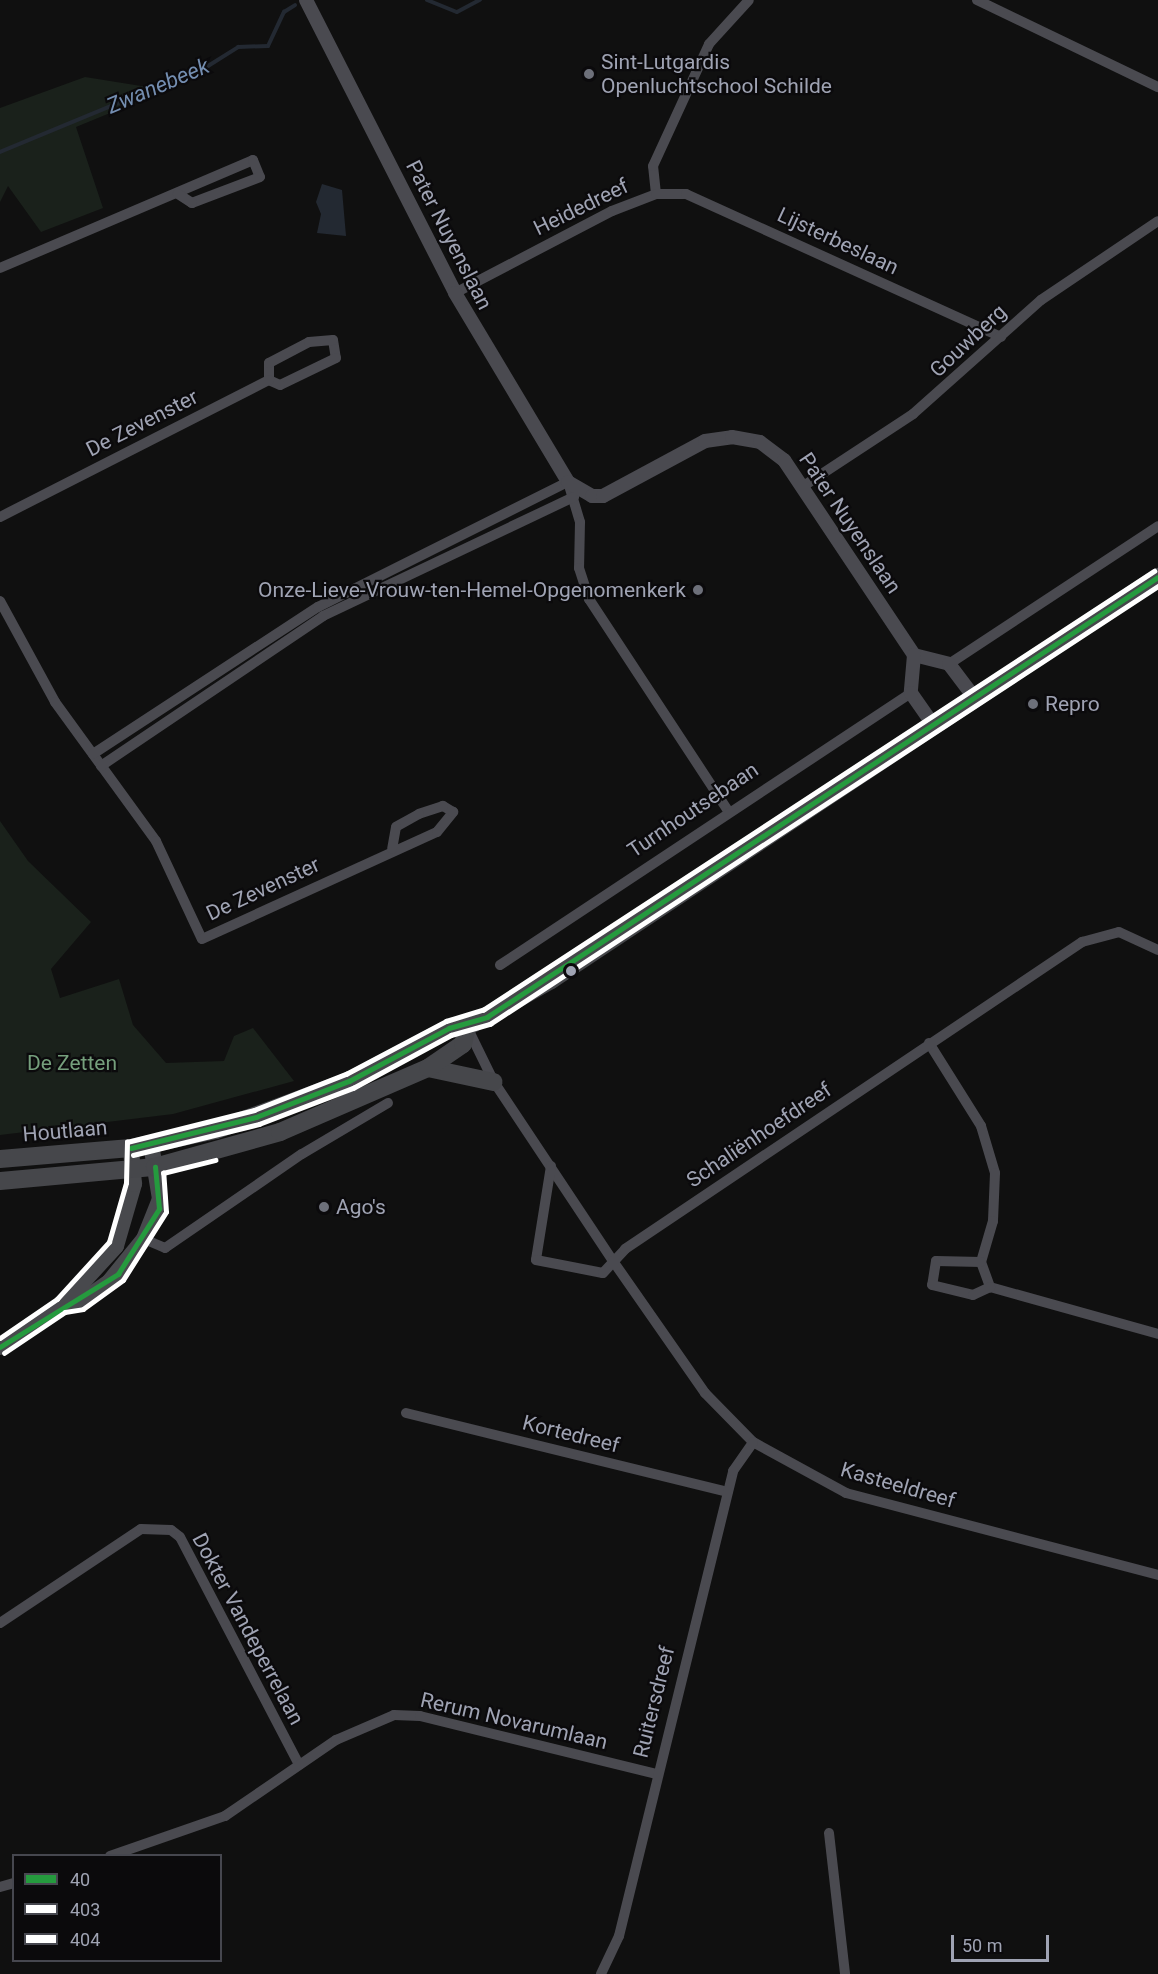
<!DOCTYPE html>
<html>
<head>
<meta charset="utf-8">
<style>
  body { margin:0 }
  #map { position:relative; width:1158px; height:1974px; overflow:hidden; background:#101010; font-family:Roboto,sans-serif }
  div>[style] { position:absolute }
  .green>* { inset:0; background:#1a211b }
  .water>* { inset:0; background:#232932 }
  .stream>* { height:4px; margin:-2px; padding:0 2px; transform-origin:2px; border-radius:2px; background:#232932 }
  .minor>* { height:10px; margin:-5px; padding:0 5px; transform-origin:5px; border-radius:5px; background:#4a4a50 }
  .tertiary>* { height:14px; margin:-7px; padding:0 7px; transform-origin:7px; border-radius:7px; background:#4a4a50 }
  .secondary>* { height:16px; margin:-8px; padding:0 8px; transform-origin:8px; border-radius:8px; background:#48494d }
  .primary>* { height:18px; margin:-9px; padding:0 9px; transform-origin:9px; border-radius:9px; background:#46474b }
  .bus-1>* { height:4.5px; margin:-2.25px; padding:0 2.25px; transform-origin:2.25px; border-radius:2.25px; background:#259a3e }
  .bus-2>* { height:4.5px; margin:-2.25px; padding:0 2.25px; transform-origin:2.25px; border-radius:2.25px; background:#fff }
  .bus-3>* { height:4.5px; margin:-2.25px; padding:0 2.25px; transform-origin:2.25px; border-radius:2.25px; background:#fff }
  .dots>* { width:16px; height:16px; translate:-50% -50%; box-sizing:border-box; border:3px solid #0b0a0c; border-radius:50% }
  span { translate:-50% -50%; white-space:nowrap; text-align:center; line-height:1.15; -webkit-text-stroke:4.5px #0b0a0c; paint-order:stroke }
  .poi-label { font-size:21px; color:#9fa3b3 }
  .left { translate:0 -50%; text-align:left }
  .right { translate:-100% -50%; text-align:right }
  .street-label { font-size:21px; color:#9fa3b3 }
  .park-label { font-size:21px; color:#759f7c }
  .water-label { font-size:22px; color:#748eb1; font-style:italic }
  .legend { position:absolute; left:12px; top:1854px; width:210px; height:108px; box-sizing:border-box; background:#0b0a0c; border:2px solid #46474f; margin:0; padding:8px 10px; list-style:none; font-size:18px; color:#9fa3b3 }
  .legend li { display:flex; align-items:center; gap:12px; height:30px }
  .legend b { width:30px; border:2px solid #46474f }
  .scale { position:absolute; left:951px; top:1935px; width:98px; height:27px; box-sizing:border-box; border:3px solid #9fa3b3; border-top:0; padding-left:8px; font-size:18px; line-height:21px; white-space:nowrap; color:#9fa3b3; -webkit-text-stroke:4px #0b0a0c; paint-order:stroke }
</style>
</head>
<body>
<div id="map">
  <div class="green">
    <i style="clip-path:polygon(85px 77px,166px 90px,76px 127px,103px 208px,41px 232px,8px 186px,0 202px,0 108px)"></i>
    <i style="clip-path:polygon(0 821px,28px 861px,91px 922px,51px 969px,60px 998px,119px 979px,133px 1025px,166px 1063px,224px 1061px,234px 1036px,253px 1028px,294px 1081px,173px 1114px,0 1135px)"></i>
  </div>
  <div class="water">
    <i style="clip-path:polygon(322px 184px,342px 190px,346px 236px,317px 233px,321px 214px,316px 202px)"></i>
  </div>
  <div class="stream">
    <i style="left:427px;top:0;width:32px;rotate:22deg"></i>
    <i style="left:457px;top:12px;width:26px;rotate:-28deg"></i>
    <i style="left:0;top:152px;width:225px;rotate:-22.5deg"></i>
    <i style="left:208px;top:66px;width:36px;rotate:-32deg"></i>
    <i style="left:238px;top:47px;width:30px;rotate:-2deg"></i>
    <i style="left:268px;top:46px;width:38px;rotate:-65deg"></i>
    <i style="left:284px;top:12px;width:13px;rotate:-32deg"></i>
  </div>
  <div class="minor">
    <i style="left:977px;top:0;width:201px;rotate:25.7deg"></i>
    <i style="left:656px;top:194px;width:28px;rotate:-96deg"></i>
    <i style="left:653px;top:166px;width:134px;rotate:-65.3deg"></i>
    <i style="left:709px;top:44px;width:59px;rotate:-47.7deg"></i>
    <i style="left:0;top:268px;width:275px;rotate:-23.1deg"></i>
    <i style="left:253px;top:160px;width:18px;rotate:68deg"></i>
    <i style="left:260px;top:177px;width:73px;rotate:159.1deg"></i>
    <i style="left:192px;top:203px;width:17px;rotate:-147deg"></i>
    <i style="left:455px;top:293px;width:177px;rotate:-27.6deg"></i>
    <i style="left:612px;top:211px;width:47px;rotate:-21.1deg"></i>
    <i style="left:656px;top:194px;width:30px"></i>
    <i style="left:686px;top:194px;width:346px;rotate:24.4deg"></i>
    <i style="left:333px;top:340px;width:18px;rotate:81deg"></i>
    <i style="left:336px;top:358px;width:62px;rotate:154.3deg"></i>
    <i style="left:280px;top:385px;width:12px;rotate:-156deg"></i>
    <i style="left:269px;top:380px;width:17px;rotate:-90deg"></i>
    <i style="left:269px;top:363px;width:45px;rotate:-27.7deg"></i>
    <i style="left:309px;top:342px;width:24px;rotate:-5deg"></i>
    <i style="left:802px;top:487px;width:133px;rotate:-33.3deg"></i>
    <i style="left:913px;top:414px;width:171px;rotate:-41.7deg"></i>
    <i style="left:1041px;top:300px;width:141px;rotate:-34deg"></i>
    <i style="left:0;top:517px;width:302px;rotate:-27deg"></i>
    <i style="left:0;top:601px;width:115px;rotate:61.4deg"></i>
    <i style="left:55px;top:702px;width:172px;rotate:54deg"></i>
    <i style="left:156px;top:841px;width:108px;rotate:64.9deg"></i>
    <i style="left:202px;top:939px;width:258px;rotate:-24.5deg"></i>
    <i style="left:437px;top:832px;width:26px;rotate:-51deg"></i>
    <i style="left:453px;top:812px;width:12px;rotate:-149deg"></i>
    <i style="left:443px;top:806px;width:25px;rotate:162deg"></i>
    <i style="left:419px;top:814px;width:26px;rotate:151deg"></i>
    <i style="left:396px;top:827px;width:22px;rotate:100deg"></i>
    <i style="left:949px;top:664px;width:250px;rotate:-33.4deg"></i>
    <i style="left:93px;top:754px;width:269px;rotate:-33.2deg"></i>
    <i style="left:318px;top:607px;width:280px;rotate:-26.6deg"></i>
    <i style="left:568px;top:482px;width:42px;rotate:73.3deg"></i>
    <i style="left:580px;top:522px;width:46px;rotate:91.2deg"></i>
    <i style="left:579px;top:568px;width:33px;rotate:72deg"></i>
    <i style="left:589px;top:599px;width:255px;rotate:56.7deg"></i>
    <i style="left:101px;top:766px;width:268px;rotate:-34deg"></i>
    <i style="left:323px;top:616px;width:278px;rotate:-25.4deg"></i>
    <i style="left:500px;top:965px;width:493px;rotate:-33.5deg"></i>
    <i style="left:468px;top:1029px;width:59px;rotate:63.9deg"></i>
    <i style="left:494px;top:1082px;width:215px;rotate:56.4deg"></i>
    <i style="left:613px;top:1261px;width:161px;rotate:55.1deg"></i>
    <i style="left:705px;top:1393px;width:69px;rotate:45.6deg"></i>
    <i style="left:753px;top:1442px;width:106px;rotate:28.7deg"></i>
    <i style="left:846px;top:1493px;width:323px;rotate:14.7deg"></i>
    <i style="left:929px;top:1043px;width:98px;rotate:57.9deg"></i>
    <i style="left:981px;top:1126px;width:49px;rotate:73.4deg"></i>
    <i style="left:995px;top:1173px;width:48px;rotate:92.4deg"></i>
    <i style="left:993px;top:1221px;width:43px;rotate:106.3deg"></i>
    <i style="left:981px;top:1262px;width:27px;rotate:70deg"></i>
    <i style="left:990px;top:1287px;width:174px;rotate:15.6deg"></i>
    <i style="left:551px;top:1166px;width:95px;rotate:99.1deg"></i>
    <i style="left:536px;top:1260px;width:68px;rotate:11deg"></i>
    <i style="left:603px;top:1273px;width:33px;rotate:-47deg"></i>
    <i style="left:625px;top:1249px;width:551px;rotate:-33.89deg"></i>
    <i style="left:1082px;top:942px;width:38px;rotate:-15deg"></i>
    <i style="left:1119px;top:932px;width:43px;rotate:24.8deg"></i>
    <i style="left:144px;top:1239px;width:23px;rotate:23deg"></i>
    <i style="left:165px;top:1248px;width:166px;rotate:-34.5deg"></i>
    <i style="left:302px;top:1154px;width:100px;rotate:-30.7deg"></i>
    <i style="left:981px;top:1262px;width:45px;rotate:-178.7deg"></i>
    <i style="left:936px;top:1261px;width:24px;rotate:99deg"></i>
    <i style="left:932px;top:1285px;width:42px;rotate:13.7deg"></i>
    <i style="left:973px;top:1295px;width:19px;rotate:-25deg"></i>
    <i style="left:406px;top:1413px;width:331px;rotate:13.8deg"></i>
    <i style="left:0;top:1623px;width:169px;rotate:-33.7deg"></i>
    <i style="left:141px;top:1529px;width:30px;rotate:2deg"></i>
    <i style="left:171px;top:1530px;width:11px;rotate:38deg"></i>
    <i style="left:180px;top:1537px;width:257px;rotate:62.4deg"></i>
    <i style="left:829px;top:1833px;width:142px;rotate:83.5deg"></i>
    <i style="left:110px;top:1856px;width:122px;rotate:-19.2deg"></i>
    <i style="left:225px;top:1816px;width:135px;rotate:-34.4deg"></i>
    <i style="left:336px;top:1740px;width:63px;rotate:-23.3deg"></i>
    <i style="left:394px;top:1715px;width:26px;rotate:2deg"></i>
    <i style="left:420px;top:1716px;width:243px;rotate:13.8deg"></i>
    <i style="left:0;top:1887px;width:15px;rotate:-16deg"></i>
    <i style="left:601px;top:1974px;width:42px;rotate:-64.7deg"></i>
    <i style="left:619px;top:1936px;width:479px;rotate:-76.2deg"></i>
    <i style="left:733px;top:1471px;width:35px;rotate:-55deg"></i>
  </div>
  <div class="tertiary">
    <i style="left:306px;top:0;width:329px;rotate:63deg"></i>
    <i style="left:455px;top:293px;width:220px;rotate:59.1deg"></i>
    <i style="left:568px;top:482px;width:28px;rotate:30deg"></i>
    <i style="left:592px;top:496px;width:11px"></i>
    <i style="left:603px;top:496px;width:116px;rotate:-28.3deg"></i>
    <i style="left:705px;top:441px;width:27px;rotate:-8deg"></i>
    <i style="left:732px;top:437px;width:28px;rotate:10deg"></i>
    <i style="left:760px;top:442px;width:30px;rotate:37deg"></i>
    <i style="left:784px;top:460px;width:234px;rotate:56.3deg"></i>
    <i style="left:914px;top:655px;width:36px;rotate:14deg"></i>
    <i style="left:949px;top:664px;width:41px;rotate:52.9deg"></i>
    <i style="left:914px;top:655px;width:38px;rotate:95deg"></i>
    <i style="left:911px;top:693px;width:39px;rotate:55deg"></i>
  </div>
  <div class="secondary">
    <i style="left:62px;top:1305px;width:17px;rotate:-7deg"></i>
    <i style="left:79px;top:1303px;width:37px;rotate:-35deg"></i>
    <i style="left:109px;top:1282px;width:55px;rotate:-50.9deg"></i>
    <i style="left:144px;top:1239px;width:43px;rotate:-68.2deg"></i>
    <i style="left:160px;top:1199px;width:56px;rotate:-99.3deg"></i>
    <i style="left:0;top:1347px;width:75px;rotate:-34.1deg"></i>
    <i style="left:62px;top:1305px;width:80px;rotate:-47.5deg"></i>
    <i style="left:116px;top:1246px;width:65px;rotate:-73.8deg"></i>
    <i style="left:134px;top:1184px;width:36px;rotate:-95deg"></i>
  </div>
  <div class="primary">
    <i style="left:428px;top:1068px;width:67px;rotate:12deg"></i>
    <i style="left:0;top:1159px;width:131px;rotate:-4.8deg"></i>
    <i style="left:131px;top:1148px;width:87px;rotate:-12deg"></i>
    <i style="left:216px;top:1130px;width:142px;rotate:-20.2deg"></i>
    <i style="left:349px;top:1081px;width:113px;rotate:-27.9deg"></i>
    <i style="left:449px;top:1028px;width:18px;rotate:-3deg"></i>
    <i style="left:467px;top:1027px;width:96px;rotate:-29.2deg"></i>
    <i style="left:551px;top:980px;width:729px;rotate:-33.58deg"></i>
    <i style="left:0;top:1181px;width:156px;rotate:-5.2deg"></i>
    <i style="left:155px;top:1167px;width:130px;rotate:-15.6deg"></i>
    <i style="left:280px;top:1132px;width:161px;rotate:-23.4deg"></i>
    <i style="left:428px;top:1068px;width:42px;rotate:-34.4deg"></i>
    <i style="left:463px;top:1044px;width:17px;rotate:-77deg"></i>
  </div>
  <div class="bus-1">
    <i style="left:131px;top:1148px;width:129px;rotate:-13.9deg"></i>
    <i style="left:256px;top:1117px;width:100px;rotate:-21.2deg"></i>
    <i style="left:349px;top:1081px;width:113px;rotate:-27.9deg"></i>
    <i style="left:449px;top:1028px;width:40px;rotate:-16deg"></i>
    <i style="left:487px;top:1017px;width:802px;rotate:-33.25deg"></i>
    <i style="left:0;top:1347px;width:139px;rotate:-31.7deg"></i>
    <i style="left:118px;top:1274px;width:77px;rotate:-57.8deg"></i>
    <i style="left:159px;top:1209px;width:42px;rotate:-95.4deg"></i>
  </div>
  <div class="bus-2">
    <i style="left:133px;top:1155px;width:130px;rotate:-13.8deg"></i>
    <i style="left:259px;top:1124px;width:101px;rotate:-21deg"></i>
    <i style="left:353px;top:1088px;width:111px;rotate:-28.4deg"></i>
    <i style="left:451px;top:1035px;width:41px;rotate:-15.8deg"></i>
    <i style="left:490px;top:1024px;width:799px;rotate:-33.25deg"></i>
    <i style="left:4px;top:1353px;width:73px;rotate:-33.9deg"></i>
    <i style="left:65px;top:1312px;width:18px;rotate:-9deg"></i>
    <i style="left:83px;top:1309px;width:49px;rotate:-35.9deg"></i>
    <i style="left:123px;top:1280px;width:80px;rotate:-57.7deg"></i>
    <i style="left:166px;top:1212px;width:39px;rotate:-94deg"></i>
    <i style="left:163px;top:1173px;width:54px;rotate:-14deg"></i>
  </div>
  <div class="bus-3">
    <i style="left:0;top:1338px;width:69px;rotate:-34.4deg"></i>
    <i style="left:57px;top:1299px;width:77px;rotate:-47.6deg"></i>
    <i style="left:109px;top:1242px;width:61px;rotate:-73.9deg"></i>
    <i style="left:126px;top:1183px;width:41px;rotate:-88.6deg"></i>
    <i style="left:127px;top:1142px;width:131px;rotate:-14.1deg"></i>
    <i style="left:254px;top:1110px;width:99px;rotate:-21.4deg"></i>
    <i style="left:346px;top:1074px;width:113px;rotate:-27.9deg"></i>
    <i style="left:446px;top:1021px;width:39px;rotate:-17deg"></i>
    <i style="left:483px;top:1010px;width:802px;rotate:-33.19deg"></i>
  </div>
  <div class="dots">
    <i style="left:589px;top:74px;background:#6d707a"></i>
    <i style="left:698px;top:590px;background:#6d707a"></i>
    <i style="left:1033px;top:704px;background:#6d707a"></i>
    <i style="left:571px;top:971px;background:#9fa3b3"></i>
    <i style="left:324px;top:1207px;background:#6d707a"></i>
  </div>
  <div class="poi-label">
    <span class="left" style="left:601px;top:74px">Sint-Lutgardis<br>Openluchtschool Schilde</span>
    <span class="right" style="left:686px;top:590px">Onze-Lieve-Vrouw-ten-Hemel-Opgenomenkerk</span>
    <span class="left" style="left:1045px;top:704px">Repro</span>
    <span class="left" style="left:336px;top:1207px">Ago's</span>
  </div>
  <div class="street-label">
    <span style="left:581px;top:207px;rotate:-26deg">Heidedreef</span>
    <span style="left:449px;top:235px;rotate:63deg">Pater Nuyenslaan</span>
    <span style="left:838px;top:241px;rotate:25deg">Lijsterbeslaan</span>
    <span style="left:968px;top:341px;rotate:-43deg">Gouwberg</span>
    <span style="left:142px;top:423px;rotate:-27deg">De Zevenster</span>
    <span style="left:850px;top:523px;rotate:56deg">Pater Nuyenslaan</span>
    <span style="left:693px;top:810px;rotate:-34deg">Turnhoutsebaan</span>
    <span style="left:263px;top:889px;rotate:-25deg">De Zevenster</span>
    <span style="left:65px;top:1131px;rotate:-5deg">Houtlaan</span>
    <span style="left:759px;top:1135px;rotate:-34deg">Schaliënhoefdreef</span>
    <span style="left:571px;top:1434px;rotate:14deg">Kortedreef</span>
    <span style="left:898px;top:1485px;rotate:16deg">Kasteeldreef</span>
    <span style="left:248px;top:1629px;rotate:62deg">Dokter Vandeperrelaan</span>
    <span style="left:654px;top:1702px;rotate:-76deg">Ruitersdreef</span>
    <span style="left:514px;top:1721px;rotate:13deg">Rerum Novarumlaan</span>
  </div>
  <div class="park-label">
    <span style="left:72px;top:1063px">De Zetten</span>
  </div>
  <div class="water-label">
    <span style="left:158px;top:86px;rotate:-23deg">Zwanebeek</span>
  </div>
  <ul class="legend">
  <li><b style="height:8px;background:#259a3e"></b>40</li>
  <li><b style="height:8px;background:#fff"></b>403</li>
  <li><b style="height:8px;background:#fff"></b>404</li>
  </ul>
  <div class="scale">50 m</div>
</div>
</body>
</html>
